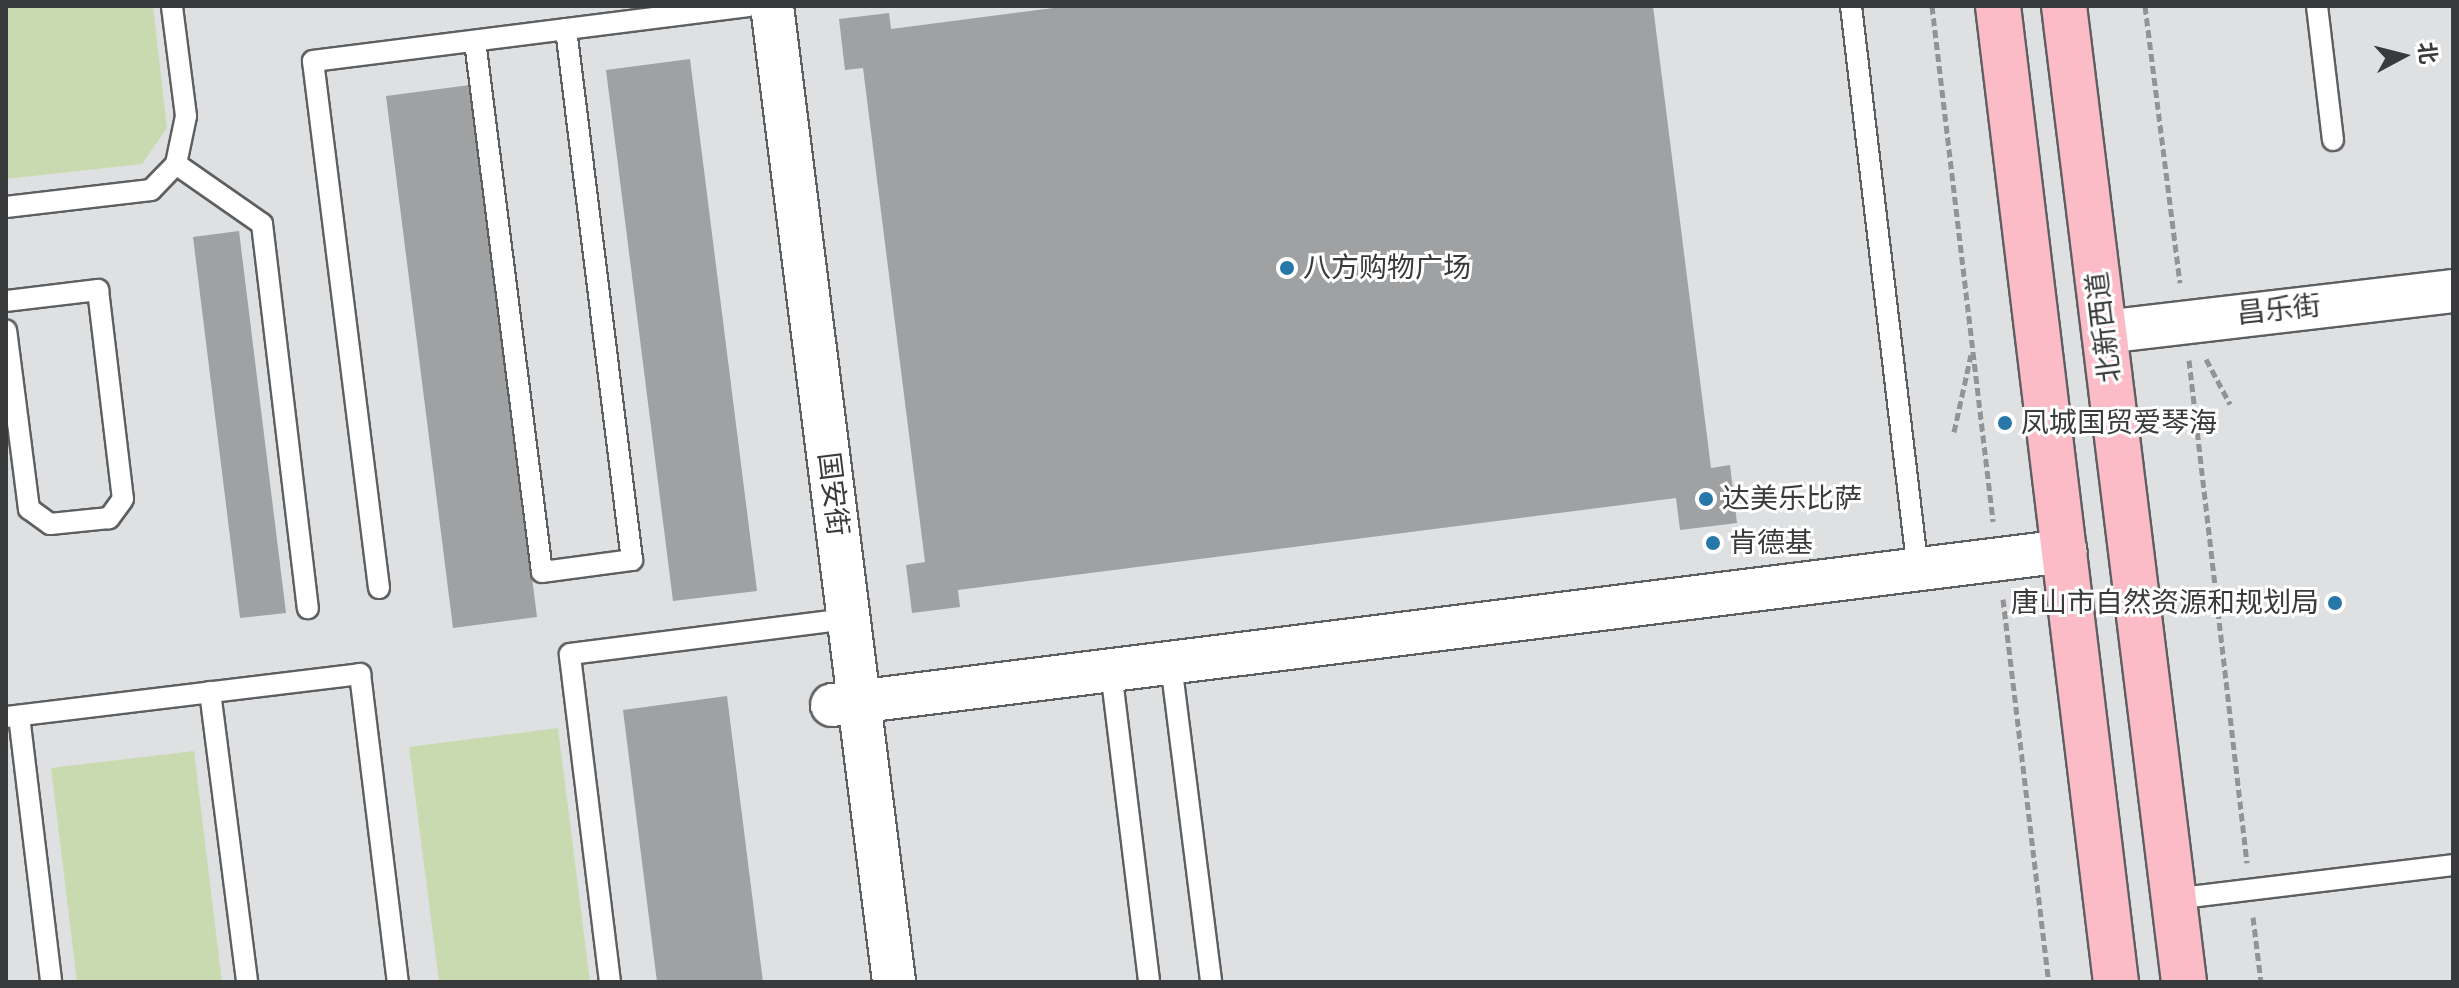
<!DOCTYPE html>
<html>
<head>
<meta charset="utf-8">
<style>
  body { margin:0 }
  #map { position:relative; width:2459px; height:988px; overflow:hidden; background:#dee0e2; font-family:"Libre Baskerville","Noto Sans SC",serif }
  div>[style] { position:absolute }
  .green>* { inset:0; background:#cadab0 }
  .building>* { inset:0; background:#9fa1a3 }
  .path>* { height:5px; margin-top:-2.5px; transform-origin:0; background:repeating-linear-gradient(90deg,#919394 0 8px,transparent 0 12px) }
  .roads { filter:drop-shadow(2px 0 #5e5f61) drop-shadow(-2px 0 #5e5f61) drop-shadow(0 2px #5e5f61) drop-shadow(0 -2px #5e5f61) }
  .service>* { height:20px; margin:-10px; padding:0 10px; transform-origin:10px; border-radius:10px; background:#fff }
  .minor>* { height:42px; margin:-21px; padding:0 21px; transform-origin:21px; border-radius:21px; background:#fff }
  .primary>* { height:44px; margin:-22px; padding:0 22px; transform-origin:22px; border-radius:22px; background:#fcbcc7 }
  .dots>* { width:22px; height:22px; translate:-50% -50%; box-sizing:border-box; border:4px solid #fff; border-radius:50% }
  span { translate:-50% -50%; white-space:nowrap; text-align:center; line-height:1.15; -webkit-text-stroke:6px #fff; paint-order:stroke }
  .poi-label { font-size:28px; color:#393a3b }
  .left { translate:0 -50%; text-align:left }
  .right { translate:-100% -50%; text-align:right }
  .street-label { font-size:28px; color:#393a3b }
  .frame { position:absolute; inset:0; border:8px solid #393a3b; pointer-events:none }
  .north { position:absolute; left:2363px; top:16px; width:80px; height:80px; -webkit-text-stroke:6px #fff; paint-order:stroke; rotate:83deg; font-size:22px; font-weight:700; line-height:32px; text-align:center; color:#393a3b }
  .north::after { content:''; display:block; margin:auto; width:28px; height:36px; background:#393a3b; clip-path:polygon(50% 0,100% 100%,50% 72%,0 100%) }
</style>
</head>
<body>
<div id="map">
  <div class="green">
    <i style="clip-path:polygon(6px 6px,153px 6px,167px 128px,142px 164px,6px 179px)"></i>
    <i style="clip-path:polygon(558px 728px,590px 982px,439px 982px,409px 747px)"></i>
    <i style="clip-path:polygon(194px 751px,222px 982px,77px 982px,51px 768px)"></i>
  </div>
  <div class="building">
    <i style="clip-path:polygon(1069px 6px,1653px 6px,1711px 468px,1730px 465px,1737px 523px,1680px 530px,1676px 498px,958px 590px,960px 607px,912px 613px,906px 565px,925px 562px,863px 68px,845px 70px,839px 19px,889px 13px,891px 29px)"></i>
    <i style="clip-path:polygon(690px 59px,757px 591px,673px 601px,606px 70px)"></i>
    <i style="clip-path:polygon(470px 85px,537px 617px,453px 628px,386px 96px)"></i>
    <i style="clip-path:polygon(239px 231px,286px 613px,240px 618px,193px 237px)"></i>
    <i style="clip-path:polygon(727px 696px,763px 982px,657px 982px,623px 710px)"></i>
  </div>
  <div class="path">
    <i style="left:1932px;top:6px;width:519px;rotate:83.24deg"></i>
    <i style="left:2145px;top:6px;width:279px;rotate:82.8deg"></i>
    <i style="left:2206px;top:359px;width:51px;rotate:61.9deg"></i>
    <i style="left:2189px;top:360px;width:506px;rotate:83.42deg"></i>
    <i style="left:1954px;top:432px;width:79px;rotate:-77.6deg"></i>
    <i style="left:2003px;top:599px;width:386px;rotate:83.2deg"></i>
    <i style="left:2253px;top:917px;width:65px;rotate:83deg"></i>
  </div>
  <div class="roads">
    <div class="service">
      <i style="left:1851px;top:6px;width:569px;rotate:83.24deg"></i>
      <i style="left:2317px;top:6px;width:135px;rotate:83.2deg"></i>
      <i style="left:475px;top:41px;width:535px;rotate:82.81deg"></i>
      <i style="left:542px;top:572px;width:91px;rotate:-7.6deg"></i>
      <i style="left:632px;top:560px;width:535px;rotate:-97.09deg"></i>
      <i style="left:176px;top:164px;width:105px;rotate:34.9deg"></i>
      <i style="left:262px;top:224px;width:387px;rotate:83.2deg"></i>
      <i style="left:6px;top:207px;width:146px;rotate:-6.7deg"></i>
      <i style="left:151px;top:190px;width:36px;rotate:-46deg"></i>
      <i style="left:176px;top:164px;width:49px;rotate:-78.2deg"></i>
      <i style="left:186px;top:116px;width:111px;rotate:-97.3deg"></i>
      <i style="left:6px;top:301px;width:93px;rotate:-6.8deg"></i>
      <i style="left:98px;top:290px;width:210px;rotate:83.2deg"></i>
      <i style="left:123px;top:499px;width:24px;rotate:126deg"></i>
      <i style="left:109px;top:518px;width:59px;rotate:174.2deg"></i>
      <i style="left:50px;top:524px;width:26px;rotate:-144deg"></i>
      <i style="left:29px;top:509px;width:180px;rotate:-97.3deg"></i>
      <i style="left:379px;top:588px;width:531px;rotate:-97.14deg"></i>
      <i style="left:313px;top:61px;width:439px;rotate:-7.2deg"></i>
      <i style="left:1171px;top:664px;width:321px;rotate:82.8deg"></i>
      <i style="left:1111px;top:671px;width:313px;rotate:83deg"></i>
      <i style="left:210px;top:692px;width:292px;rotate:82.7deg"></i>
      <i style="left:19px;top:716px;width:268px;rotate:83.1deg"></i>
      <i style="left:6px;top:717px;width:357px;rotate:-6.9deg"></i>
      <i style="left:360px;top:674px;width:310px;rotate:83deg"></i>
      <i style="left:2173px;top:899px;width:282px;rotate:-6.9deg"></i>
      <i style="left:610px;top:982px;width:330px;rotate:-97deg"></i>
      <i style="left:570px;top:654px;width:281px;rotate:-7.2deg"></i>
    </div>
    <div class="minor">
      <i style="left:772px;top:6px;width:984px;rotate:82.87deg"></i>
      <i style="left:2105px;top:332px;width:350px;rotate:-6.7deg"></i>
      <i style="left:832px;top:705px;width:1243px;rotate:-7.12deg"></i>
    </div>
    <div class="primary">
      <i style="left:1998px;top:6px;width:983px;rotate:83.11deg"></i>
      <i style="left:2064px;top:6px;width:983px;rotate:82.99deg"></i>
    </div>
  </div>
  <div class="dots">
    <i style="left:1287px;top:268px;background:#2877a9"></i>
    <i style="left:2005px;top:423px;background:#2877a9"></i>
    <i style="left:1706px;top:499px;background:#2877a9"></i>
    <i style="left:1713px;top:543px;background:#2877a9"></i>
    <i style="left:2335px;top:603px;background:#2877a9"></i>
  </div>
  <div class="poi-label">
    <span class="left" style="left:1303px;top:268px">八方购物广场</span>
    <span class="left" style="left:2021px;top:423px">凤城国贸爱琴海</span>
    <span class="left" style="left:1722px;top:499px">达美乐比萨</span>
    <span class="left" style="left:1729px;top:543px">肯德基</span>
    <span class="right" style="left:2319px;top:603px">唐山市自然资源和规划局</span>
  </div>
  <div class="street-label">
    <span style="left:2279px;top:310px;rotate:-6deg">昌乐街</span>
    <span style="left:2104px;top:327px;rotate:-97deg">北新西道</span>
    <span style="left:833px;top:494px;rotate:83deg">国安街</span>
  </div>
  <div class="frame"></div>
  <div class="north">北</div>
</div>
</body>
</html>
